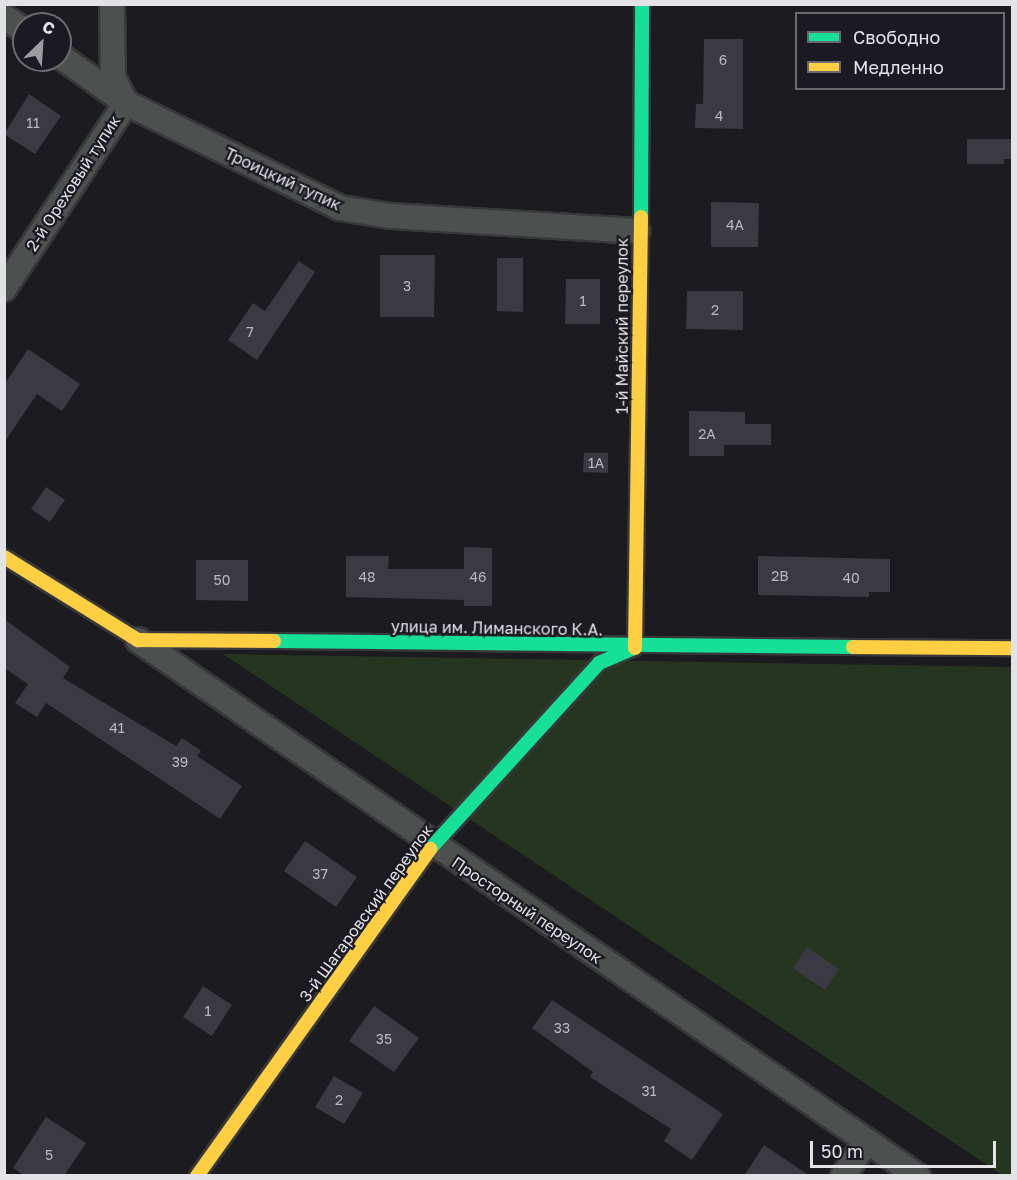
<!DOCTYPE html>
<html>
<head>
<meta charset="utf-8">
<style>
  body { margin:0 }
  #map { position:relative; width:1017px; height:1180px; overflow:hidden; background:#1c1b1f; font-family:"Golos Text",sans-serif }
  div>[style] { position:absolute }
  .green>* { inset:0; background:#263520 }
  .building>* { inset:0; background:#3b3941 }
  .roads { filter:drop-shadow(2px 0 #38383a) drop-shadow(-2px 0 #38383a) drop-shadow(0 2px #38383a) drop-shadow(0 -2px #38383a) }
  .street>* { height:24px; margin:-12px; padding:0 12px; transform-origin:12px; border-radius:12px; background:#4c5150 }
  .fast>* { height:14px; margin:-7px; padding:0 7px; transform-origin:7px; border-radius:7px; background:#16e098 }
  .slow>* { height:14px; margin:-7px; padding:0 7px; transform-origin:7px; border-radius:7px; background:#ffcf43 }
  span { translate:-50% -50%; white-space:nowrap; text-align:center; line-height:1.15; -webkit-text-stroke:4.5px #1b1921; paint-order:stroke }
  .number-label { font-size:14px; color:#b9b8be }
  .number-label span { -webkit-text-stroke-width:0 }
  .street-label { font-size:16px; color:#e3e2e7 }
  .frame { position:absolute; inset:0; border:6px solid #e3e2e7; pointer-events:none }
  .legend { position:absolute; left:795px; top:12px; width:210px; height:78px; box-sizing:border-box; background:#1b1921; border:2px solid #6b6970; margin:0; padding:8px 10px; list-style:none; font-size:18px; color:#e3e2e7 }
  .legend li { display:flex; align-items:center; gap:12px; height:30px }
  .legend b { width:30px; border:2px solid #6b6970 }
  .north { position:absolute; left:12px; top:12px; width:60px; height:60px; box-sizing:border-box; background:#1b1921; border:2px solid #6b6970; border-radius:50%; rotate:25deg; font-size:16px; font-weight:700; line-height:24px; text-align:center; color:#e3e2e7 }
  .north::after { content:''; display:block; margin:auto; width:21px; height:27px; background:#9d9ca1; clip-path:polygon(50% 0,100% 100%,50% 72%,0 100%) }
  .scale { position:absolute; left:810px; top:1141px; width:186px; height:27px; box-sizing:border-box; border:3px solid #e3e2e7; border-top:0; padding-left:8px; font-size:18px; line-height:21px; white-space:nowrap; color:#e3e2e7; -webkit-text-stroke:4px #1b1921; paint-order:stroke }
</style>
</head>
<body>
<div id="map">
  <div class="green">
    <i style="clip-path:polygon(223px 654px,1012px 667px,1012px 1175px,1002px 1175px)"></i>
  </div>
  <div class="building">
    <i style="clip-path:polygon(704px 39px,743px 39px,743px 129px,695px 128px,696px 104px,703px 104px)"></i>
    <i style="clip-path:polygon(29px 94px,61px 116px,35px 154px,4px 134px)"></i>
    <i style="clip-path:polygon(967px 139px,1012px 139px,1012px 159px,1004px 159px,1004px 164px,967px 164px)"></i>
    <i style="clip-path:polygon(711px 202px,759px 203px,758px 247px,711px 247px)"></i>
    <i style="clip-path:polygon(380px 255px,435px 255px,434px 317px,380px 317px)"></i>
    <i style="clip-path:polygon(497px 258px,523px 258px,523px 312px,497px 311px)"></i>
    <i style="clip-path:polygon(299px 261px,315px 272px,257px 360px,228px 340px,253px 303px,265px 311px)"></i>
    <i style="clip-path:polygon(566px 279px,600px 279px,600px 324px,565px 324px)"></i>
    <i style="clip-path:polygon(687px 291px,743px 291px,743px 330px,686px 329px)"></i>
    <i style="clip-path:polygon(28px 349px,80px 384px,62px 411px,37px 394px,4px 443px,4px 385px)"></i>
    <i style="clip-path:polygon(689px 411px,745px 412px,745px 424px,771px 424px,771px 445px,724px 445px,724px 456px,689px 456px)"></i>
    <i style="clip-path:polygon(584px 453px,608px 453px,608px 473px,583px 472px)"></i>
    <i style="clip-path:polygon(46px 487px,65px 500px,50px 522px,31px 509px)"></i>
    <i style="clip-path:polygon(464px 547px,492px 548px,492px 606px,464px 606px,464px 600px,346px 597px,346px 556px,389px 556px,388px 569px,464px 569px)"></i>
    <i style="clip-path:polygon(758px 556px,890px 559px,890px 592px,869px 592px,869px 597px,758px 595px)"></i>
    <i style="clip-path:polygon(196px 560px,248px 560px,248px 601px,196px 600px)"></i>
    <i style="clip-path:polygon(4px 619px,70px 667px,63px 678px,176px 746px,182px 738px,201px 751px,197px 756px,242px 786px,220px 819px,46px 703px,37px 717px,15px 703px,28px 684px,4px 668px)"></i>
    <i style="clip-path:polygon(305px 841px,357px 877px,336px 907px,284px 871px)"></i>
    <i style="clip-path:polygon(807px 947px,839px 969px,825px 990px,793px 968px)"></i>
    <i style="clip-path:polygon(203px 986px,232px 1005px,212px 1036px,183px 1017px)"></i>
    <i style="clip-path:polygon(552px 1000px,723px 1114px,692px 1160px,664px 1141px,671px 1129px,590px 1077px,593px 1072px,532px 1028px)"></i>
    <i style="clip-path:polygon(374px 1006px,419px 1038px,394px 1072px,349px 1041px)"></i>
    <i style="clip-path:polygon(334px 1076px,363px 1093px,344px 1124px,315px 1107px)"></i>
    <i style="clip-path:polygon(46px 1117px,86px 1143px,64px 1176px,25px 1176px,13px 1168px)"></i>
    <i style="clip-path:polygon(764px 1145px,810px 1176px,744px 1176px)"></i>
  </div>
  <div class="roads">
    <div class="street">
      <i style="left:4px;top:17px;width:24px;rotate:33deg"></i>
      <i style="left:60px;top:56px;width:81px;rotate:35.5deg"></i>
      <i style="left:126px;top:103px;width:238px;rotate:26.1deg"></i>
      <i style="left:340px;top:208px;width:52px;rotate:8.9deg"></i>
      <i style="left:391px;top:216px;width:247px;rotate:3.5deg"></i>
      <i style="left:4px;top:289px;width:222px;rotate:-56.7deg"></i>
      <i style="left:126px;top:103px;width:29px;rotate:-117deg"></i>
      <i style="left:113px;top:77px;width:73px;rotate:-90.8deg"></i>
      <i style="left:138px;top:640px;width:946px;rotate:34.5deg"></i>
      <i style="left:843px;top:1176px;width:42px;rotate:-55.6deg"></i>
    </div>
    <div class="fast">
      <i style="left:641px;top:217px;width:213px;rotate:-89.7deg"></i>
      <i style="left:274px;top:641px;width:579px;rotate:0.59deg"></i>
      <i style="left:430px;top:849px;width:251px;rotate:-47.7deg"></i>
      <i style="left:599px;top:663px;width:39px;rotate:-23deg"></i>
    </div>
    <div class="slow">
      <i style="left:4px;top:557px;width:158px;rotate:31.8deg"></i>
      <i style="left:138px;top:640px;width:136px;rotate:0.4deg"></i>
      <i style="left:853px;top:647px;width:159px;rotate:0.4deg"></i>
      <i style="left:635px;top:648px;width:431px;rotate:-89.2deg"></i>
      <i style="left:197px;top:1176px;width:402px;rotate:-54.5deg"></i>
    </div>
  </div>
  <div class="number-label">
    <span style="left:723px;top:60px">6</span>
    <span style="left:719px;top:116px">4</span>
    <span style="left:33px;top:123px">11</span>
    <span style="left:735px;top:225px">4А</span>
    <span style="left:407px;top:286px">3</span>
    <span style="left:583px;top:301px">1</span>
    <span style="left:715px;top:310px">2</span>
    <span style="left:250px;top:332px">7</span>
    <span style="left:707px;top:434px">2А</span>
    <span style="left:596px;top:463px">1А</span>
    <span style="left:780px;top:576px">2В</span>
    <span style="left:367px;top:577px">48</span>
    <span style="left:478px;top:577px">46</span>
    <span style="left:851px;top:578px">40</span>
    <span style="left:222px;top:580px">50</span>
    <span style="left:117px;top:728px">41</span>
    <span style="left:180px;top:762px">39</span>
    <span style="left:320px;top:874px">37</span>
    <span style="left:208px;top:1011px">1</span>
    <span style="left:562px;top:1028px">33</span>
    <span style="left:384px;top:1039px">35</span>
    <span style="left:649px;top:1091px">31</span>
    <span style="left:339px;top:1100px">2</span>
    <span style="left:49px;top:1155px">5</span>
  </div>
  <div class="street-label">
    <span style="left:283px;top:179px;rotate:25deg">Троицкий тупик</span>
    <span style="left:73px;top:183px;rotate:-57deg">2-й Ореховый тупик</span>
    <span style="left:622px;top:326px;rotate:-90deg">1-й Майский переулок</span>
    <span style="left:497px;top:628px;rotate:1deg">улица им. Лиманского К.А.</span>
    <span style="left:527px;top:910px;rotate:34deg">Просторный переулок</span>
    <span style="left:366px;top:913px;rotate:-54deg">3-й Шагаровский переулок</span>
  </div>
  <div class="frame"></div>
  <ul class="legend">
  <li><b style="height:8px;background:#16e098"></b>Свободно</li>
  <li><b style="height:8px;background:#ffcf43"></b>Медленно</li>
  </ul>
  <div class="north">С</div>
  <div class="scale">50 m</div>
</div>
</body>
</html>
